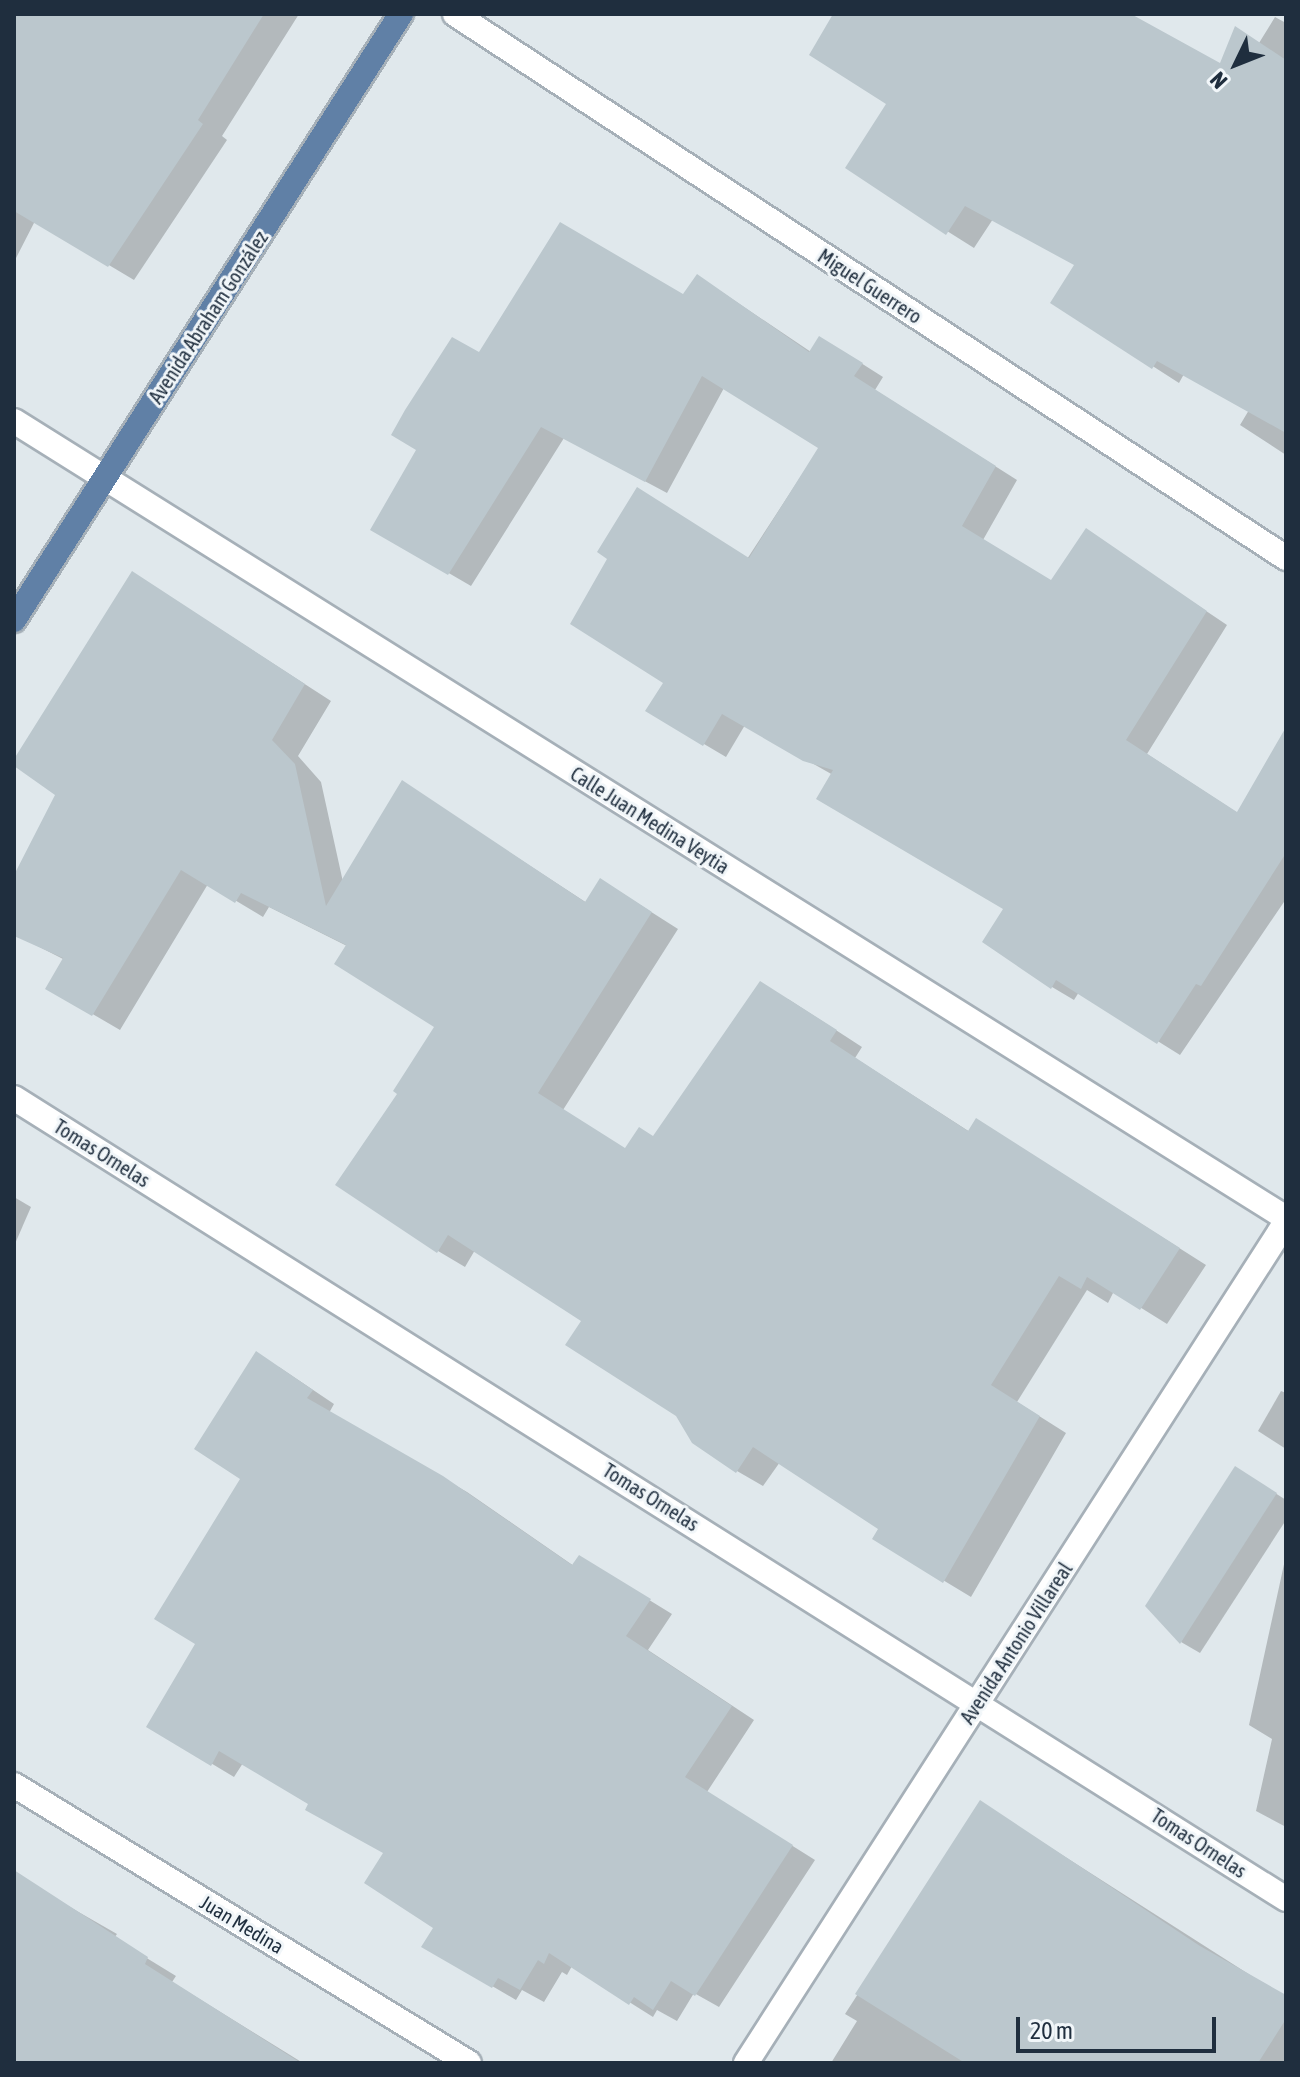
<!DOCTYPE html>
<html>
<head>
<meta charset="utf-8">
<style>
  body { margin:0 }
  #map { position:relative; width:1300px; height:2077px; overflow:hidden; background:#e0e8ec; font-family:"Asap Condensed",sans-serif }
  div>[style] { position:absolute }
  .shadow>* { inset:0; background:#0003 }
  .building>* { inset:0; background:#bbc7cd }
  .roads { filter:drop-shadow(2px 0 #a6b0b8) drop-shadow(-2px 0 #a6b0b8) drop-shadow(0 2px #a6b0b8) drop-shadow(0 -2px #a6b0b8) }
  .minor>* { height:24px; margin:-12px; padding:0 12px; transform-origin:12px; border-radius:12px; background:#fff }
  .major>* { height:24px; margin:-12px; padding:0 12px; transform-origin:12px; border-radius:12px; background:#6080a6 }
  span { translate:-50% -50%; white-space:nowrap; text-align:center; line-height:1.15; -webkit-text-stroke:6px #f1f6f9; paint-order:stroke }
  .street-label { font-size:20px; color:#1f2e3e }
  .frame { position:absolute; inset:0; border:16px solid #1f2e3e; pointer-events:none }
  .north { position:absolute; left:1196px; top:24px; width:80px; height:80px; -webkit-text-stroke:6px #f1f6f9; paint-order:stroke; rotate:227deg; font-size:22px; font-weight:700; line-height:32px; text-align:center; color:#1f2e3e }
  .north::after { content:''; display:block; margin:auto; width:28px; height:36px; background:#1f2e3e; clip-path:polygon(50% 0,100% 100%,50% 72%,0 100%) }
  .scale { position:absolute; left:1016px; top:2017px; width:200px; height:36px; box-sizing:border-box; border:4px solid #1f2e3e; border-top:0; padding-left:10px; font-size:24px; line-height:28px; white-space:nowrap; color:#1f2e3e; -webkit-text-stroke:6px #f1f6f9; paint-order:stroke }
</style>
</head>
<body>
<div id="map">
  <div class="shadow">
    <i style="clip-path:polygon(14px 14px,299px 14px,222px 136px,227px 140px,134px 280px,35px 221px,14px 262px)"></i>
    <i style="clip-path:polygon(835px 14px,1127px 14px,1221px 65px,1259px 43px,1275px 17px,1286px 23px,1286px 455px,1240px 425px,1249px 410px,1184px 374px,1179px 383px,1053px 302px,1077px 265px,993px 219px,974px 248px,847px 168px,889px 103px)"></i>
    <i style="clip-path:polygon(698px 276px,811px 352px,842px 351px,883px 377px,875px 390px,1017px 480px,983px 540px,1052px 582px,1087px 531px,1227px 625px,1147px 754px,1239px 814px,1286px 731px,1286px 899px,1180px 1055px,1079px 992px,1074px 1000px,1052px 987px,1006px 908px,833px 775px,745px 725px,726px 757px,648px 711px,820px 447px,724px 388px,667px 493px,564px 438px,471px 586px,373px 529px,480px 354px,684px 297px)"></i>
    <i style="clip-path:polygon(133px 573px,331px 701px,298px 756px,321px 782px,343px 882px,403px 783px,587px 903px,601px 880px,678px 929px,563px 1110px,626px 1150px,655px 1138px,788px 999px,862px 1047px,855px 1058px,970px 1132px,1004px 1137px,1206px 1265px,1167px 1324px,1114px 1291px,1108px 1303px,1087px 1290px,1017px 1402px,1066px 1433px,971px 1597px,875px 1539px,881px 1529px,780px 1462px,763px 1486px,737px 1471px,584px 1320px,475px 1250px,465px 1267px,438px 1251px,400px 1093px,437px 1027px,347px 946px,269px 907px,263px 917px,208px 884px,120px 1030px,48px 988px,65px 960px,14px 934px,14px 879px,59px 792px,14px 762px)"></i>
    <i style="clip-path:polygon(14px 1197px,31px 1207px,14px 1246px)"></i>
    <i style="clip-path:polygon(279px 1367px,334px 1404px,329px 1413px,467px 1492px,574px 1566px,602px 1571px,672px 1614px,648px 1650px,754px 1720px,707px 1792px,815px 1860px,719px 2007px,694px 1993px,677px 2021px,657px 2010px,653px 2017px,572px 1966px,567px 1975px,562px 1972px,544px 2002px,522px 1990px,516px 2000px,446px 1959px,436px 1927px,386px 1852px,243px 1763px,234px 1777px,149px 1726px,198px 1644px)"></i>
    <i style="clip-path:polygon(1281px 1391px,1286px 1393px,1286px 1449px,1258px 1431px)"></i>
    <i style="clip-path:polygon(1255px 1480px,1286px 1500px,1286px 1520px,1200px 1653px,1181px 1642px)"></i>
    <i style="clip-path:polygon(1286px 1555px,1286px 1827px,1256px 1811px,1272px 1739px,1249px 1725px)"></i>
    <i style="clip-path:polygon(981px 1803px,1286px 1998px,1286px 2063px,831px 2063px,857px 2021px,845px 2014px)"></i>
    <i style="clip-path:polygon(14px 1875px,117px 1934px,114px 1938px,176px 1976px,172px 1982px,303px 2063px,14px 2063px)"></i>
  </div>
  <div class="building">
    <i style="clip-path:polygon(14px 14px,264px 14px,198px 120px,203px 124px,108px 267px,14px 211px)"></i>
    <i style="clip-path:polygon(833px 14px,1131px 14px,1220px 63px,1235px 26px,1286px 60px,1286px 433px,1157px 361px,1152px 369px,1050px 303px,1074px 265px,965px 206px,946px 235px,845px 168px,886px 104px,809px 55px)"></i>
    <i style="clip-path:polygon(560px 222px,683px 294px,697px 274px,809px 352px,819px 336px,863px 363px,854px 376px,996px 466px,962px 526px,1051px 580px,1086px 528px,1207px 611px,1126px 740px,1237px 812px,1286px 727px,1286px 853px,1201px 986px,1196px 984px,1157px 1044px,1056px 980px,1051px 989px,982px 942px,1003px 909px,816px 799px,833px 770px,803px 761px,722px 714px,703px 746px,645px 711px,663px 683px,570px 624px,607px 559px,597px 552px,637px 487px,749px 558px,818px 448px,702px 376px,645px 482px,541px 427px,448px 575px,370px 530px,416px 450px,391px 435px,405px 410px,452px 337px,479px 352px)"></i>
    <i style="clip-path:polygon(132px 571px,305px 684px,272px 740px,295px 764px,326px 906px,402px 780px,585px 902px,600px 878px,652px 912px,538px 1093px,625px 1148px,639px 1127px,653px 1136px,760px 981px,837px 1030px,830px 1041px,968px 1131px,976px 1118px,1180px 1248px,1140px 1310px,1087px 1277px,1081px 1289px,1059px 1276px,991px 1385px,1040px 1416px,943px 1583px,872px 1539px,878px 1529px,753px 1447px,736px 1473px,692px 1443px,676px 1416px,565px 1345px,581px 1321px,448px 1235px,437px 1253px,335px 1185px,397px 1094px,393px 1091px,434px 1027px,334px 964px,346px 945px,241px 893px,235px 903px,181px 870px,92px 1016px,45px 989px,63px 958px,14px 936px,14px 875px,55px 795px,14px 766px,14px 759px)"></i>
    <i style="clip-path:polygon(256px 1351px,313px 1390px,307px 1398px,443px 1476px,572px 1565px,579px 1555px,651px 1599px,626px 1636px,732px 1706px,685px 1777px,793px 1845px,695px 1996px,671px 1981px,653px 2010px,634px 1997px,629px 2005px,549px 1953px,544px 1964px,538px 1960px,520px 1990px,498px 1978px,492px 1988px,421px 1947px,433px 1928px,364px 1883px,383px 1853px,305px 1810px,308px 1804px,219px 1751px,211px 1766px,146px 1727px,195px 1644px,154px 1619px,240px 1479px,194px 1449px)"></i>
    <i style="clip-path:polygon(1235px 1466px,1277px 1493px,1180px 1644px,1145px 1606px)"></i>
    <i style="clip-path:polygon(980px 1800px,1200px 1946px,1286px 1995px,1286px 2019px,1258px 2063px,965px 2063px,855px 1994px)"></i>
    <i style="clip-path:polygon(14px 1870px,148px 1957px,145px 1964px,301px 2063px,14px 2063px)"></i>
  </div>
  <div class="roads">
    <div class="minor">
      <i style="left:455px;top:14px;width:993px;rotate:33.21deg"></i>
      <i style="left:14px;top:421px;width:1501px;rotate:32.07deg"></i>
      <i style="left:14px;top:1098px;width:1503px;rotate:32.2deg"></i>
      <i style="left:14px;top:1785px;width:533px;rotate:31.42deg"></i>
      <i style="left:746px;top:2063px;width:999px;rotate:-57.3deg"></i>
    </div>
    <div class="major">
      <i style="left:14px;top:620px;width:719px;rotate:-57.44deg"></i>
    </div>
  </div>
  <div class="street-label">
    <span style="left:870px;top:286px;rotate:33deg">Miguel Guerrero</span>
    <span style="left:208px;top:317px;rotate:-57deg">Avenida Abraham González</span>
    <span style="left:650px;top:820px;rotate:32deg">Calle Juan Medina Veytia</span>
    <span style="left:102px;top:1153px;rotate:32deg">Tomas Ornelas</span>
    <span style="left:651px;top:1497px;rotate:32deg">Tomas Ornelas</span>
    <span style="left:1016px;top:1643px;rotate:-57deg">Avenida Antonio Villareal</span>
    <span style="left:1199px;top:1843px;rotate:33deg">Tomas Ornelas</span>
    <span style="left:242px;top:1924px;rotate:31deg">Juan Medina</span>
  </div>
  <div class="frame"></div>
  <div class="north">N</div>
  <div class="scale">20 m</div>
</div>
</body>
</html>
